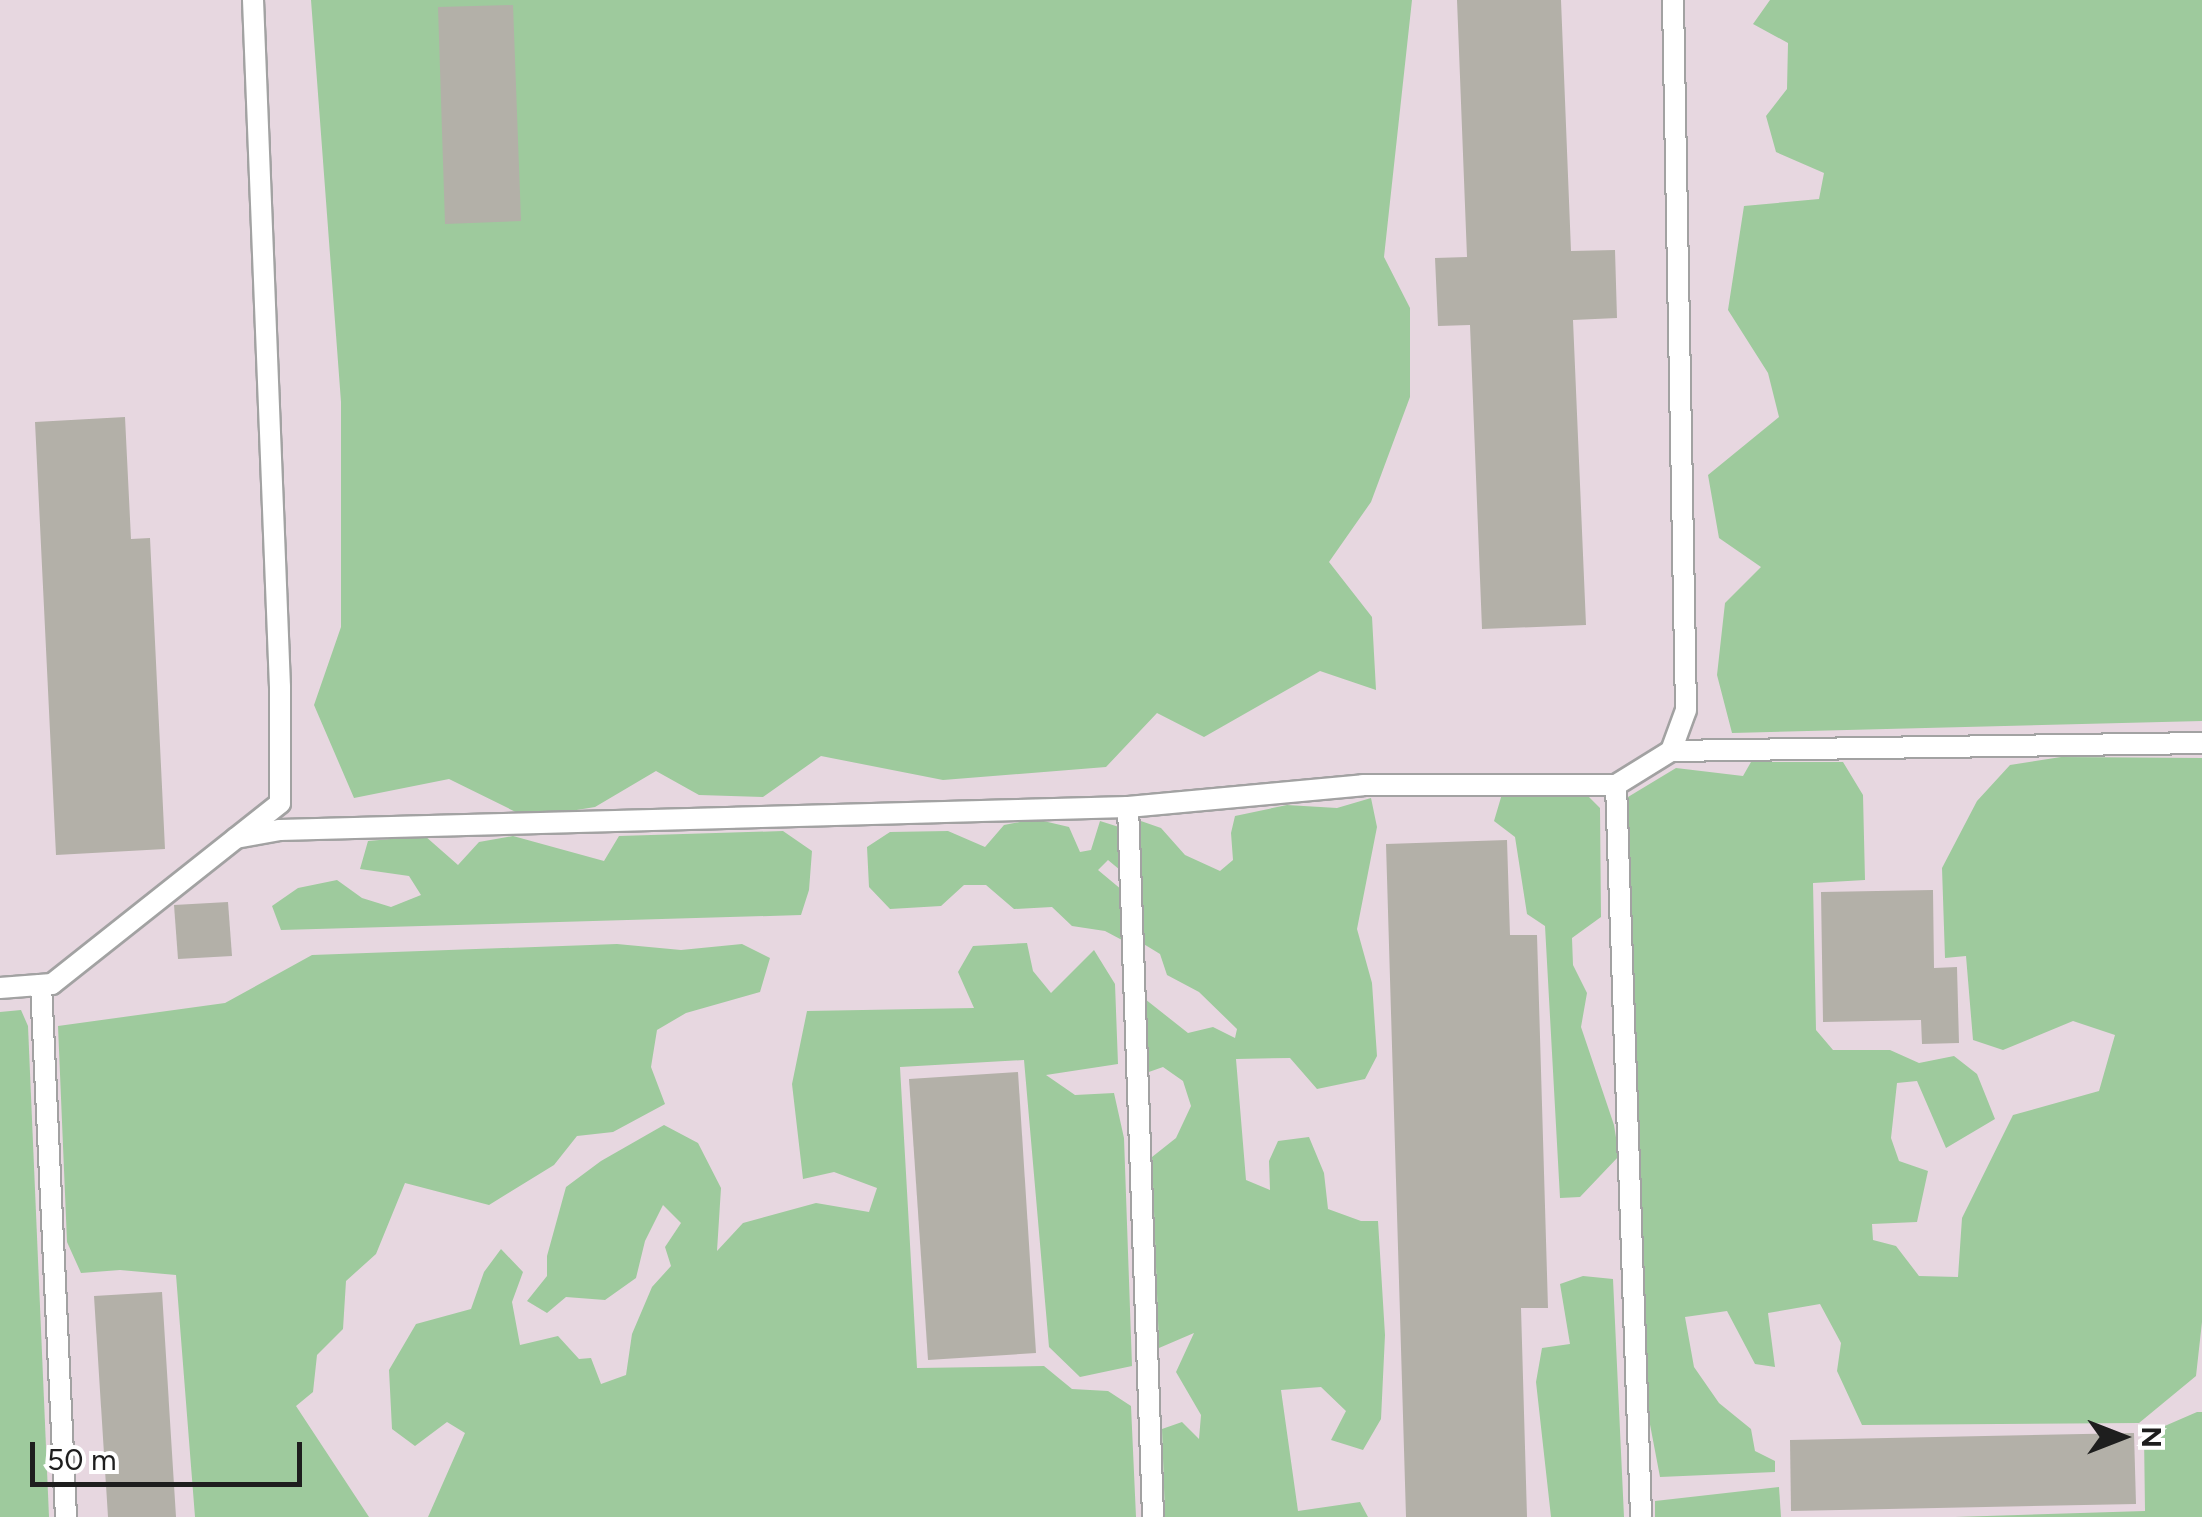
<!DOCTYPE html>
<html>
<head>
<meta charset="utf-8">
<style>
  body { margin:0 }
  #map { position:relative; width:2202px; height:1517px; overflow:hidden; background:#eeede5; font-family:Figtree,sans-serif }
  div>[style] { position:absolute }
  .industrial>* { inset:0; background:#e7d7e0 }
  .forest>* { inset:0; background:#9eca9d }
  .building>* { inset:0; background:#b3b0a8 }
  .roads { filter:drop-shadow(2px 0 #a2a2a2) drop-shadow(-2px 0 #a2a2a2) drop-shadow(0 2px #a2a2a2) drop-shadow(0 -2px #a2a2a2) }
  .lane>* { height:20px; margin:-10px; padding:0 10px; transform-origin:10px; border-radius:10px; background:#fff }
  span { translate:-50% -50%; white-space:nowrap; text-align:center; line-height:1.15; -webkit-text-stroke:10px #fff; paint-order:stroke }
  .north { position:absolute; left:2072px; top:1387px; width:100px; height:100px; -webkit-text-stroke:8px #fff; paint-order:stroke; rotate:90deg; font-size:28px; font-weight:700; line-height:40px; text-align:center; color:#1e1e1e }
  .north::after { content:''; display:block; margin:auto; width:35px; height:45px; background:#1e1e1e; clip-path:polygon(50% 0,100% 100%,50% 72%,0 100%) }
  .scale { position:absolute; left:30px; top:1442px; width:272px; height:45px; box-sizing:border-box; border:5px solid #1e1e1e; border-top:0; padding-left:12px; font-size:30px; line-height:35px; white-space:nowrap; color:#1e1e1e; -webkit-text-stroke:8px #fff; paint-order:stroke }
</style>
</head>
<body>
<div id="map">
  <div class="industrial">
    <i style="clip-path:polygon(0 0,2202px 0,2202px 1517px,0 1517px)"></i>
  </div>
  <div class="forest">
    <i style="clip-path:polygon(311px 0,1412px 0,1384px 257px,1410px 308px,1410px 397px,1371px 502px,1329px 562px,1372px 617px,1376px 690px,1320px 671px,1204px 737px,1157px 713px,1106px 767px,943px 780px,821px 756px,763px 797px,699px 795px,656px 771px,595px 807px,528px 818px,449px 779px,354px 798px,314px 705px,341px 627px,341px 402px)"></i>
    <i style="clip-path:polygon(1770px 0,2202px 0,2202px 721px,1732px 733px,1717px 675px,1725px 603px,1761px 567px,1719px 538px,1708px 475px,1779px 417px,1768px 373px,1728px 310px,1744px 206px,1819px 199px,1824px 173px,1776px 152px,1766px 116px,1787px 89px,1788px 43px,1753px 24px)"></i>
    <i style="clip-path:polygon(2061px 757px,2202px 758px,2202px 1322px,2196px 1376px,2139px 1423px,1862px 1425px,1837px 1371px,1841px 1343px,1820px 1304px,1768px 1313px,1775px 1367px,1755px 1364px,1727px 1311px,1685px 1317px,1694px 1367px,1719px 1403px,1751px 1429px,1755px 1451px,1775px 1461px,1775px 1472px,1660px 1477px,1648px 1414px,1628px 797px,1676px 768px,1743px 776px,1751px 762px,1843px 762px,1863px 795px,1865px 880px,1813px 883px,1816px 1030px,1833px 1050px,1890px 1050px,1919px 1063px,1954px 1056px,1977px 1074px,1995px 1119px,1946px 1148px,1917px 1081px,1897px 1083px,1891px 1138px,1899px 1161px,1928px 1171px,1917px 1222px,1872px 1224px,1873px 1240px,1896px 1246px,1919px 1276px,1958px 1277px,1962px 1218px,2013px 1115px,2099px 1091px,2115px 1035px,2073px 1021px,2003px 1050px,1973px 1040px,1966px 956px,1945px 958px,1942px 868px,1977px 801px,2010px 765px)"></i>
    <i style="clip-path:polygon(1502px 794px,1587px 795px,1600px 808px,1601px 917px,1572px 938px,1573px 965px,1587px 993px,1581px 1027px,1614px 1125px,1619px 1156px,1580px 1197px,1560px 1198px,1545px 926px,1527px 914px,1515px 837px,1494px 821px)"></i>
    <i style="clip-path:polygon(1371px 798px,1377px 827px,1357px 929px,1372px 983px,1377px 1056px,1365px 1079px,1317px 1089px,1290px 1058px,1236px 1059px,1246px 1180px,1270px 1190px,1269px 1161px,1278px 1141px,1309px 1137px,1324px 1173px,1328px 1209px,1361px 1221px,1378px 1221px,1385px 1335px,1381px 1419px,1363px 1450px,1331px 1440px,1346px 1411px,1321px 1387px,1281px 1390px,1298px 1511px,1360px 1502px,1368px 1517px,1165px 1517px,1162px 1429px,1182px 1422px,1199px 1439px,1201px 1415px,1176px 1372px,1194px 1333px,1159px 1348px,1152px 1157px,1176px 1138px,1191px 1106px,1183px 1081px,1163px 1067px,1146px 1073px,1145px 999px,1188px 1033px,1213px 1027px,1235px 1038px,1237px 1029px,1199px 992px,1167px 975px,1160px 954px,1142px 943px,1138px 820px,1161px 828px,1185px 855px,1220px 871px,1233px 860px,1231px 833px,1235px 816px,1287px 805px,1337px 808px)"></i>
    <i style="clip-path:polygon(1035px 819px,1069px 827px,1080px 852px,1091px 850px,1100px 821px,1119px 827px,1120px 870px,1108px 860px,1098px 870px,1122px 890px,1122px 940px,1105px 931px,1072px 926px,1052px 907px,1014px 909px,986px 885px,964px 885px,941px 906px,890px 909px,869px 887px,867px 847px,890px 832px,948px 831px,985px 847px,1004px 825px)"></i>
    <i style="clip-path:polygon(783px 831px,812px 851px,809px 890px,801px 915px,281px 930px,272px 906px,298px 888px,337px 880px,362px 898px,391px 907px,421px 895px,409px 876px,360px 869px,368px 841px,425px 836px,458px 865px,479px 842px,513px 836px,604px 861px,619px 836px)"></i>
    <i style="clip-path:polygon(1027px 943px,1033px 971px,1051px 993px,1094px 950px,1115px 984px,1118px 1064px,1046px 1075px,1075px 1095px,1114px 1093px,1124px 1138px,1132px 1366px,1080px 1377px,1049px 1347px,1024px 1060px,900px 1067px,917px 1368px,1044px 1366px,1072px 1389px,1108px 1391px,1131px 1406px,1136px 1517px,428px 1517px,465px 1433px,447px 1422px,415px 1446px,392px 1429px,389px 1370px,416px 1324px,471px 1309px,484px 1272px,501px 1249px,523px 1272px,512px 1302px,520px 1345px,558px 1336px,579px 1359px,591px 1358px,601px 1384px,626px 1375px,632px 1334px,652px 1287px,671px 1266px,665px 1247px,681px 1223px,663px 1205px,645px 1241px,636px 1278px,605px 1300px,566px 1297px,547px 1313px,527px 1301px,547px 1276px,547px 1256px,566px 1187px,601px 1161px,664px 1125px,698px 1143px,721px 1188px,717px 1251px,743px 1223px,816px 1203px,869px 1212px,877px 1188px,834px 1172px,803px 1179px,792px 1084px,807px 1011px,974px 1008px,958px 972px,973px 946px)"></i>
    <i style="clip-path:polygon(617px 944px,681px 950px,742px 944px,770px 958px,760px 992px,686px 1013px,657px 1030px,651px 1067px,665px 1104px,613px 1132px,577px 1136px,554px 1165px,489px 1205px,405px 1183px,376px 1254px,346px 1281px,343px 1329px,317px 1355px,313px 1392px,296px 1406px,369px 1517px,195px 1517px,176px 1275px,120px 1270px,81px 1273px,67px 1242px,58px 1026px,225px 1003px,312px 955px)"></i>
    <i style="clip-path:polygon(21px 1010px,28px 1026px,49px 1517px,0 1517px,0 1012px)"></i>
    <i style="clip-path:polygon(1583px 1276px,1613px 1279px,1624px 1517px,1551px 1517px,1536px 1382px,1542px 1348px,1570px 1344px,1560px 1284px)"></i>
    <i style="clip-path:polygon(2197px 1412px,2202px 1412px,2202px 1517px,1955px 1517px,2145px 1511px,2144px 1435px)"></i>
    <i style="clip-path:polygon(1779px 1487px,1781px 1517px,1655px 1517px,1655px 1501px)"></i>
  </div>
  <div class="building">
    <i style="clip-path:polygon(1457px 0,1561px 0,1571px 251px,1615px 250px,1617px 318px,1573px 320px,1586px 625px,1482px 629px,1470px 325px,1438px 326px,1435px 258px,1467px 257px)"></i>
    <i style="clip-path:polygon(513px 5px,521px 221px,445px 224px,438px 7px)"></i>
    <i style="clip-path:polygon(125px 417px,131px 539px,150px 538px,165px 849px,56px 855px,35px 422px)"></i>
    <i style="clip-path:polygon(1507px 840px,1510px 935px,1537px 935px,1548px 1308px,1521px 1308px,1527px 1517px,1406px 1517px,1386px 844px)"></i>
    <i style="clip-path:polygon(1933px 890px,1934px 968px,1957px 967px,1959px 1043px,1922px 1044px,1921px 1020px,1823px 1022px,1821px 892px)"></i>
    <i style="clip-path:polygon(228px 902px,232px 956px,178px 959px,174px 905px)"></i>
    <i style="clip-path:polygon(1018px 1072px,1036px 1353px,928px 1360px,909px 1079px)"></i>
    <i style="clip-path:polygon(162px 1292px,176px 1517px,108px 1517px,94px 1296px)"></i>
    <i style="clip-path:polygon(2134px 1433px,2136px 1504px,1791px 1511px,1790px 1440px)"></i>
  </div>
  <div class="roads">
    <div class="lane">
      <i style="left:1671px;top:751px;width:531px;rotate:-0.86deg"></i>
      <i style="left:1616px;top:785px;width:732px;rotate:88.04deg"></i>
      <i style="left:1128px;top:807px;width:236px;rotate:-5.3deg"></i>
      <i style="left:1363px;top:785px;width:253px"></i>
      <i style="left:1616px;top:785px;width:65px;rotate:-31.7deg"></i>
      <i style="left:1671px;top:751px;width:44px;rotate:-69.9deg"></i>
      <i style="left:1686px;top:710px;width:710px;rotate:-91.05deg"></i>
      <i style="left:236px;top:838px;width:45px;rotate:-10.3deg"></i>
      <i style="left:280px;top:830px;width:848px;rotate:-1.55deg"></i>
      <i style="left:1128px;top:807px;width:710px;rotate:87.98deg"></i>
      <i style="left:41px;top:985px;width:533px;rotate:87.31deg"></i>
      <i style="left:0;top:988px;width:52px;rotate:-4.4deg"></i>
      <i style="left:52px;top:984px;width:291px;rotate:-38.4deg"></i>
      <i style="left:280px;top:803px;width:116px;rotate:-90deg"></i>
      <i style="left:280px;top:687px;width:688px;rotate:-92.25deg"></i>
    </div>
  </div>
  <div class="north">N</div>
  <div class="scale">50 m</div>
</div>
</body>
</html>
